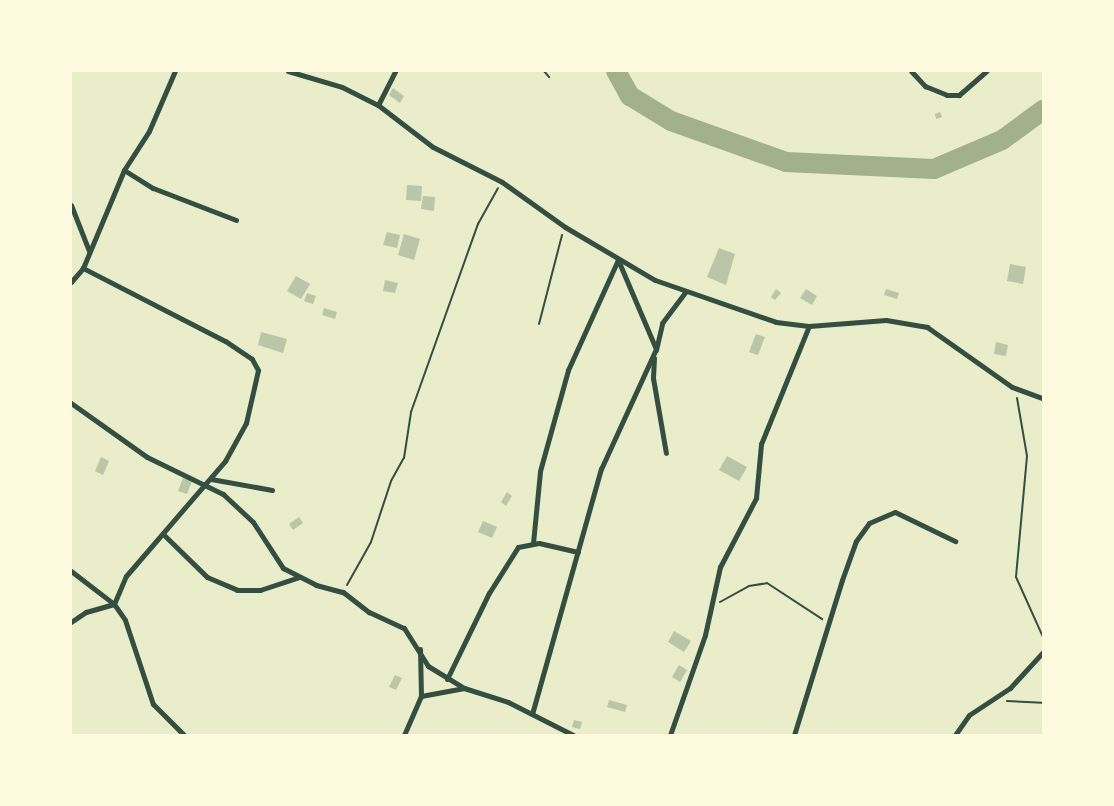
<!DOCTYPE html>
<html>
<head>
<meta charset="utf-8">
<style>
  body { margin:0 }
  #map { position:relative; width:1114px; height:806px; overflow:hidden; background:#e9edc9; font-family:"Nunito Sans",sans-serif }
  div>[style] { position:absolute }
  .river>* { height:20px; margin:-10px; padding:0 10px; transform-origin:10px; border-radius:10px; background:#a3b18a }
  .building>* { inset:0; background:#bcc5a7 }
  .path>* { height:2px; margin:-1px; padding:0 1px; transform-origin:1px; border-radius:1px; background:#344e41 }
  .minor>* { height:5px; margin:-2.5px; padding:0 2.5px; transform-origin:2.5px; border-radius:2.5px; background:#344e41 }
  span { translate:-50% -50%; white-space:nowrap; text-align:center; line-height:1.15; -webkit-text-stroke:4.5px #fefae0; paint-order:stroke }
  .frame { position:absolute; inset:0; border:72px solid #fefae0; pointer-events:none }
</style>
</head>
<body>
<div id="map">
  <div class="river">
    <i style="left:616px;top:71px;width:29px;rotate:61deg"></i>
    <i style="left:630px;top:96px;width:48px;rotate:31.4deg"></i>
    <i style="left:671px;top:121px;width:122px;rotate:19.6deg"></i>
    <i style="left:786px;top:162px;width:148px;rotate:2.7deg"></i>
    <i style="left:934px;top:169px;width:74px;rotate:-23.1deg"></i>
    <i style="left:1002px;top:140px;width:51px;rotate:-36.2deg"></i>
  </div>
  <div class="building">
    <i style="clip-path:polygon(393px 88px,404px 96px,400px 103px,389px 95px)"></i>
    <i style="clip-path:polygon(940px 112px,942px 117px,936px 119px,935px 114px)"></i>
    <i style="clip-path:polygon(407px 185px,422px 186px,421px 201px,406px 200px)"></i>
    <i style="clip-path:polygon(423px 196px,435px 197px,434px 211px,421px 209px)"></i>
    <i style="clip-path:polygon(387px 232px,400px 235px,397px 248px,383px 245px)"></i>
    <i style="clip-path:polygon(404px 234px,420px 239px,414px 260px,398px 255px)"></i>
    <i style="clip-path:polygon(719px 248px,735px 254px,726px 285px,707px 277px)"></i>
    <i style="clip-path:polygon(1010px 264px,1026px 267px,1023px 284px,1007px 281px)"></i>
    <i style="clip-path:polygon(296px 276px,310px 284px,301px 299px,287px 291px)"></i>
    <i style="clip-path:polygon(385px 280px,398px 283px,395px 293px,383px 291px)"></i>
    <i style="clip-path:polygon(776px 289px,781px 293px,775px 300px,771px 297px)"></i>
    <i style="clip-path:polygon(806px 289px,817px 296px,812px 305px,800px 298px)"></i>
    <i style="clip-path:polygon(886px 289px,899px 293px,897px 299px,884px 295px)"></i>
    <i style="clip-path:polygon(307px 293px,316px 296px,313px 304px,304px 301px)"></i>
    <i style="clip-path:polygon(324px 308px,337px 312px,335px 319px,322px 315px)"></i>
    <i style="clip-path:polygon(261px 332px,287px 339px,283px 353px,258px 345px)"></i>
    <i style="clip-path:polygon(756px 334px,765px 337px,758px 355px,749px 352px)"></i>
    <i style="clip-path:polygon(996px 342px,1008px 345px,1006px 356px,994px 354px)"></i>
    <i style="clip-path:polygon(727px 456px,747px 467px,739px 481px,719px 470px)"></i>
    <i style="clip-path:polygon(101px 457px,109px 461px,103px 475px,95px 471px)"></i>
    <i style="clip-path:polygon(183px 478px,192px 481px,187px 494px,178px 491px)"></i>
    <i style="clip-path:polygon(507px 492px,512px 496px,506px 506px,501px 502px)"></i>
    <i style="clip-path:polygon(299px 517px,303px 523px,293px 530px,289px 524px)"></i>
    <i style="clip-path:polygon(483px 521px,497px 527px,492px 538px,478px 532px)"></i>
    <i style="clip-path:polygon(674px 631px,691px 641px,684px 652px,668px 642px)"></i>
    <i style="clip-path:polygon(679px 665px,687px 670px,680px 682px,672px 677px)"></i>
    <i style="clip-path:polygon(395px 675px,402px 678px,396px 690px,389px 687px)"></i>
    <i style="clip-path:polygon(609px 700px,627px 705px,625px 712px,607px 707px)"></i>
    <i style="clip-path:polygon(574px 720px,582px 722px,580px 729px,572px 727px)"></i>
  </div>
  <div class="path">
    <i style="left:544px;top:71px;width:8px;rotate:50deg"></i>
    <i style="left:539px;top:324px;width:92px;rotate:-75.5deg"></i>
    <i style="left:1017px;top:398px;width:59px;rotate:80.2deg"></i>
    <i style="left:1027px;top:456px;width:121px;rotate:95.2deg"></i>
    <i style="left:1016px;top:577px;width:66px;rotate:65.8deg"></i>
    <i style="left:347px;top:585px;width:49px;rotate:-60.8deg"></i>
    <i style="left:371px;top:542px;width:64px;rotate:-71.8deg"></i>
    <i style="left:391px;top:481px;width:26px;rotate:-61deg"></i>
    <i style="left:404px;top:458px;width:47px;rotate:-81.3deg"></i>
    <i style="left:411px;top:412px;width:200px;rotate:-70.4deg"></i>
    <i style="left:478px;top:224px;width:41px;rotate:-60.9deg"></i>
    <i style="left:720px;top:602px;width:33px;rotate:-29deg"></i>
    <i style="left:749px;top:586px;width:18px;rotate:-9deg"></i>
    <i style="left:767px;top:583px;width:66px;rotate:33.2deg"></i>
    <i style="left:1007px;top:701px;width:35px;rotate:3deg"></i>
  </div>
  <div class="minor">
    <i style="left:288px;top:71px;width:56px;rotate:16.5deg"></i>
    <i style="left:342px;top:87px;width:40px;rotate:26.6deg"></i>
    <i style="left:378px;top:105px;width:69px;rotate:37.4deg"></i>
    <i style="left:433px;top:147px;width:77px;rotate:26.9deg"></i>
    <i style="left:502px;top:182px;width:77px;rotate:35.5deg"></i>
    <i style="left:565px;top:227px;width:104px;rotate:30.5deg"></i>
    <i style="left:655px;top:280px;width:128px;rotate:19.1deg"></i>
    <i style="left:776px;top:322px;width:33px;rotate:7deg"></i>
    <i style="left:809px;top:326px;width:77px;rotate:-4.5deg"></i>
    <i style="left:886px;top:320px;width:42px;rotate:9.7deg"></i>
    <i style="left:927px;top:327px;width:104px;rotate:35.2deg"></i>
    <i style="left:1012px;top:387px;width:33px;rotate:20deg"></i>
    <i style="left:911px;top:71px;width:21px;rotate:47deg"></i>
    <i style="left:925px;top:86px;width:24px;rotate:22deg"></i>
    <i style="left:947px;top:95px;width:12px"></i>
    <i style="left:959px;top:95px;width:37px;rotate:-41deg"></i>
    <i style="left:378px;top:105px;width:38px;rotate:-63deg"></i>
    <i style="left:124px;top:170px;width:34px;rotate:32deg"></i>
    <i style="left:153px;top:188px;width:89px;rotate:21.1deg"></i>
    <i style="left:71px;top:205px;width:49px;rotate:68.6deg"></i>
    <i style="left:71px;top:282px;width:18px;rotate:-49deg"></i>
    <i style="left:83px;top:268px;width:106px;rotate:-67.3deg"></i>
    <i style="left:124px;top:170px;width:46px;rotate:-57.3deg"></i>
    <i style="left:149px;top:131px;width:65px;rotate:-66.6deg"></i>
    <i style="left:656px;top:350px;width:28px;rotate:-77deg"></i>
    <i style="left:662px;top:323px;width:40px;rotate:-53deg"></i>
    <i style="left:654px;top:358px;width:20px;rotate:93deg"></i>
    <i style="left:653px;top:378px;width:76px;rotate:80.2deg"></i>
    <i style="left:71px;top:403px;width:93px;rotate:35.4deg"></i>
    <i style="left:147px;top:457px;width:85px;rotate:26deg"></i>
    <i style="left:223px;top:494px;width:41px;rotate:43deg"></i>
    <i style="left:253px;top:522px;width:55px;rotate:56.9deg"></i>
    <i style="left:283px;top:568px;width:37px;rotate:27deg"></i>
    <i style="left:316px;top:585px;width:28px;rotate:15deg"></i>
    <i style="left:343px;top:592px;width:33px;rotate:38deg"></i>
    <i style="left:369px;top:612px;width:38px;rotate:25deg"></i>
    <i style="left:404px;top:628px;width:45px;rotate:57.7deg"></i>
    <i style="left:428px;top:666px;width:42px;rotate:31.4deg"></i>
    <i style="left:211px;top:479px;width:62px;rotate:10.2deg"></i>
    <i style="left:164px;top:535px;width:60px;rotate:44.3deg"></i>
    <i style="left:207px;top:577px;width:33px;rotate:23deg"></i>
    <i style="left:237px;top:590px;width:23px"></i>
    <i style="left:260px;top:590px;width:41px;rotate:-18.4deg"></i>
    <i style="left:533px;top:543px;width:72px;rotate:-84.4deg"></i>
    <i style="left:540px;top:471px;width:105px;rotate:-74.5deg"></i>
    <i style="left:568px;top:370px;width:121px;rotate:-65.6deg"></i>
    <i style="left:71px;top:571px;width:54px;rotate:37.5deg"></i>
    <i style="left:114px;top:604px;width:19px;rotate:55deg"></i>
    <i style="left:125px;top:620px;width:89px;rotate:71.6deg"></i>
    <i style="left:153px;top:704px;width:44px;rotate:45deg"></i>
    <i style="left:71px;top:622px;width:18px;rotate:-34deg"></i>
    <i style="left:86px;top:612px;width:29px;rotate:-16deg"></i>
    <i style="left:114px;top:604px;width:30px;rotate:-67deg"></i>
    <i style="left:126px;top:576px;width:152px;rotate:-49.3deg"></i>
    <i style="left:225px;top:461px;width:43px;rotate:-61.1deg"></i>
    <i style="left:246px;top:423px;width:54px;rotate:-77.2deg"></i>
    <i style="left:258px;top:370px;width:13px;rotate:-119deg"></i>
    <i style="left:252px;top:359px;width:32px;rotate:-146deg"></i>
    <i style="left:225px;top:341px;width:160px;rotate:-152.8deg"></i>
    <i style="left:420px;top:649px;width:47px;rotate:88.8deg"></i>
    <i style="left:447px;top:679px;width:96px;rotate:-64deg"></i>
    <i style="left:489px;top:593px;width:54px;rotate:-57.8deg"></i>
    <i style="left:518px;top:547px;width:21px;rotate:-11deg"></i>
    <i style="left:539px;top:543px;width:40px;rotate:13deg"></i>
    <i style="left:532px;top:714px;width:255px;rotate:-74.3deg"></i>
    <i style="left:601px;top:469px;width:132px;rotate:-65.4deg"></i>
    <i style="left:656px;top:349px;width:97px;rotate:-113.1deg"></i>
    <i style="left:404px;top:735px;width:43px;rotate:-66.4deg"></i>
    <i style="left:421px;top:696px;width:44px;rotate:-10.5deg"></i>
    <i style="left:464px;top:688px;width:46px;rotate:17.7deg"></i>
    <i style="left:508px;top:702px;width:73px;rotate:26.9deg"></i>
    <i style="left:670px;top:735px;width:106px;rotate:-70.7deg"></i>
    <i style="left:705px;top:635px;width:70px;rotate:-77.6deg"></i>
    <i style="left:720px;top:567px;width:78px;rotate:-62.4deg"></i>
    <i style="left:756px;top:498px;width:54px;rotate:-84.7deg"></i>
    <i style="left:761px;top:444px;width:127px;rotate:-67.9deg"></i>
    <i style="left:794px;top:735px;width:162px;rotate:-72.8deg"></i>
    <i style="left:842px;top:580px;width:41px;rotate:-70.3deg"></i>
    <i style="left:856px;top:541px;width:22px;rotate:-54deg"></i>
    <i style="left:869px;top:523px;width:28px;rotate:-23deg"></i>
    <i style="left:895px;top:512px;width:67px;rotate:25.8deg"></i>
    <i style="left:955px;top:735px;width:24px;rotate:-55deg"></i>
    <i style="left:969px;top:715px;width:49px;rotate:-33.4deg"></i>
    <i style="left:1010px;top:688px;width:49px;rotate:-47.5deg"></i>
  </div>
  <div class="frame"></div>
</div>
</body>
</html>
